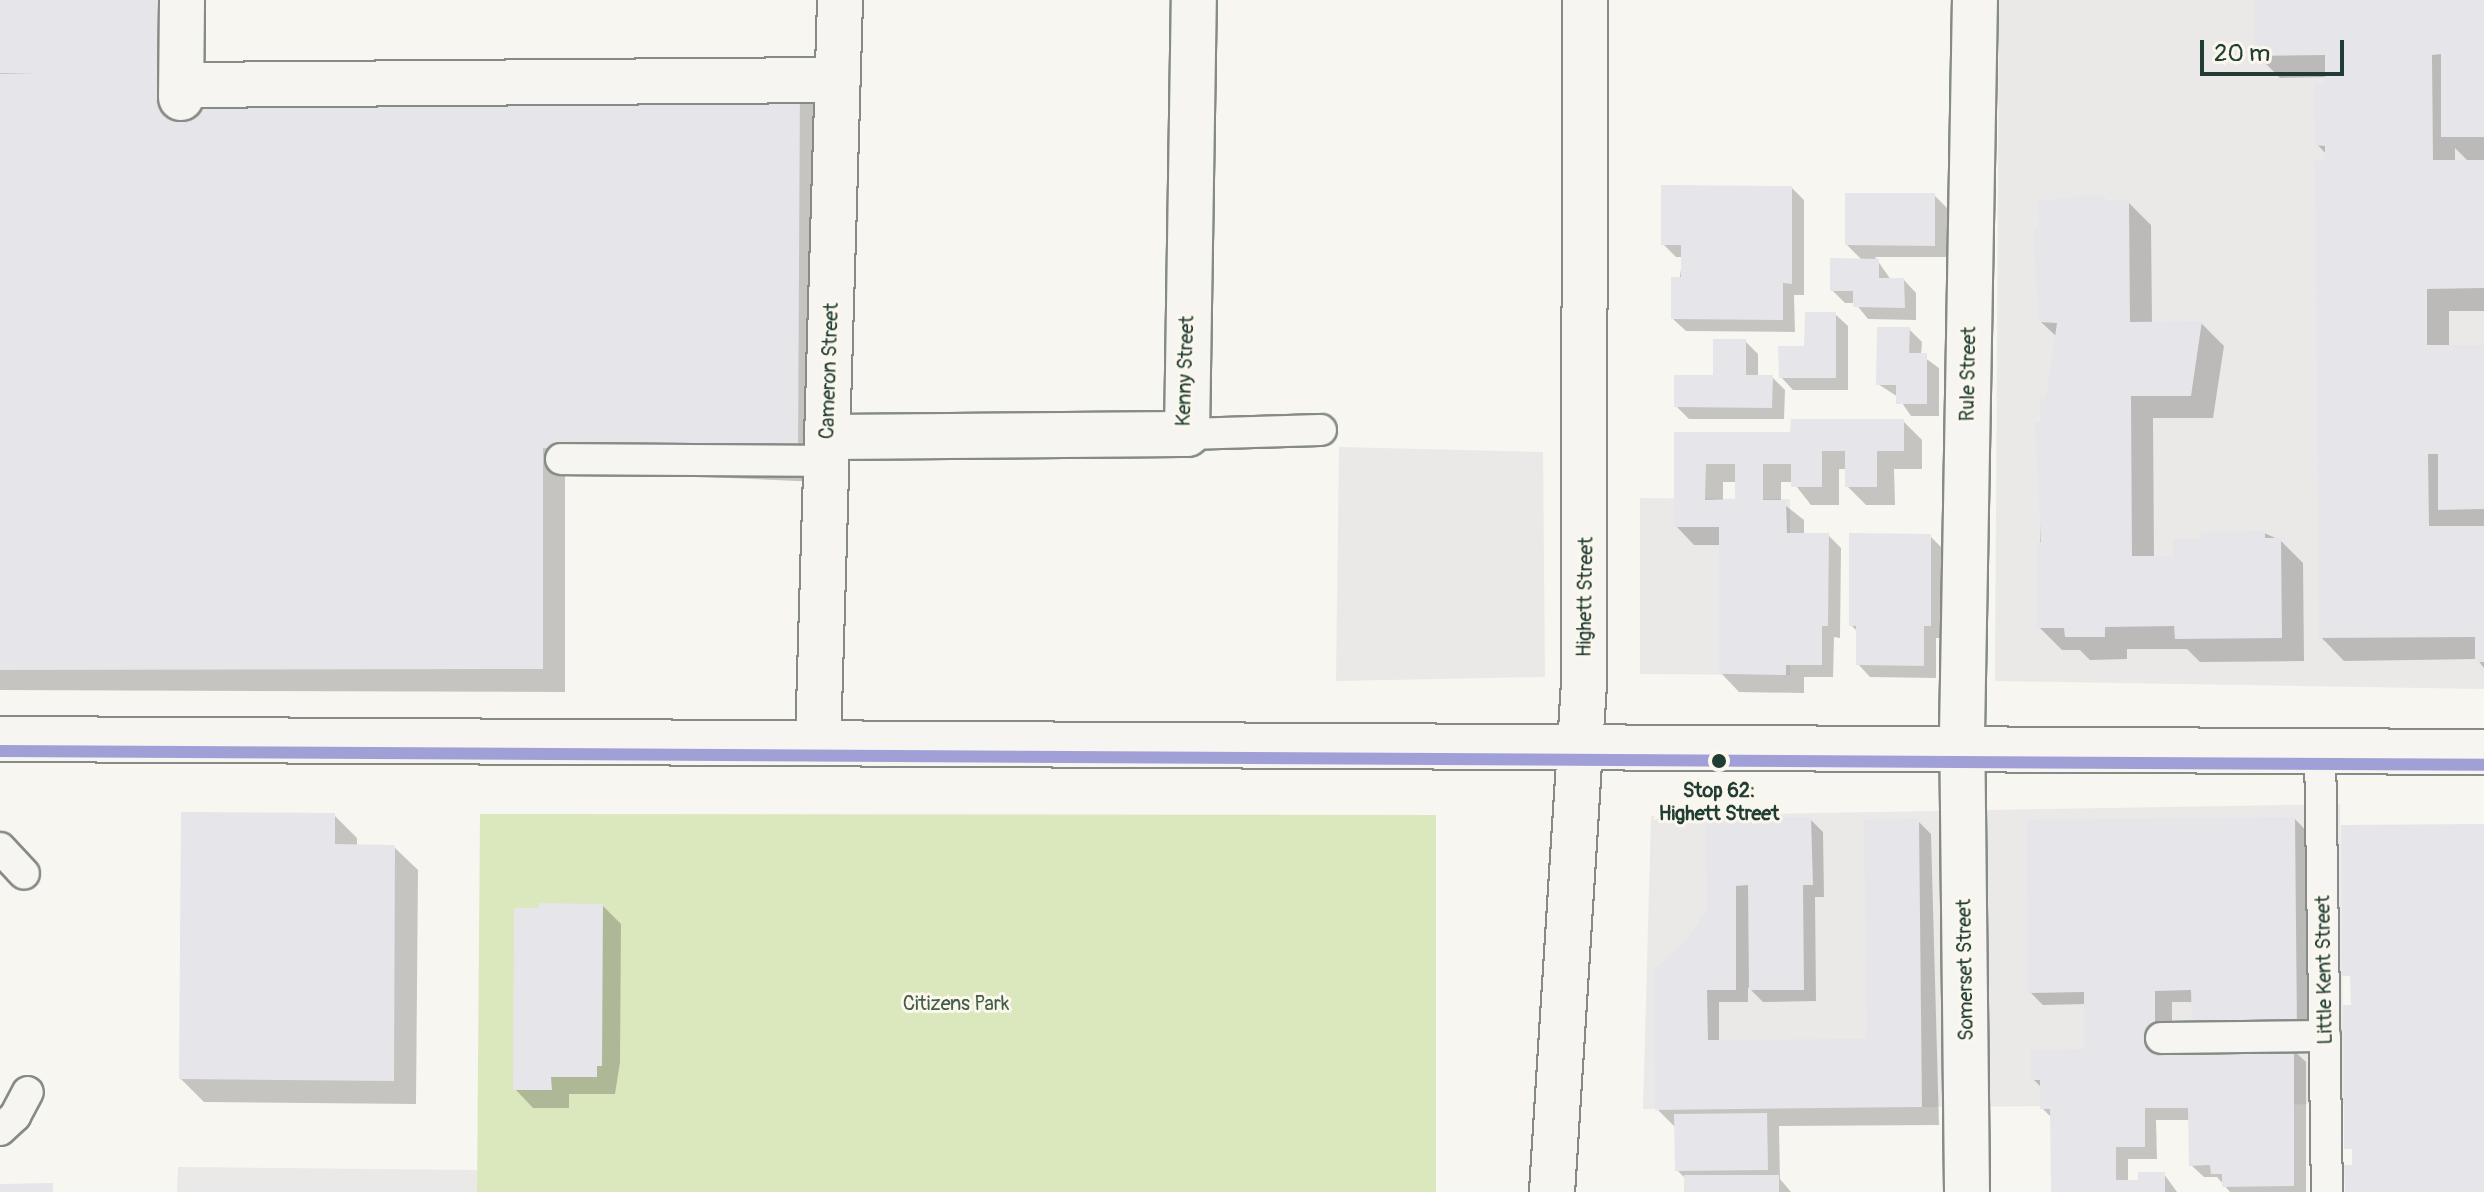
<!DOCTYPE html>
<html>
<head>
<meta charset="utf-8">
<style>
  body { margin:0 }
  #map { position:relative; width:2484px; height:1192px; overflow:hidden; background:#f8f6f0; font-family:Pangolin,sans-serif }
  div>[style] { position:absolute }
  .built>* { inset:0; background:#eae9e8 }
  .green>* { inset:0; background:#dbe7bc }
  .shadow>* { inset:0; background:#0003 }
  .building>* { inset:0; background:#e5e5ea }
  .roads { filter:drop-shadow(2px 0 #868b86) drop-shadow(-2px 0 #868b86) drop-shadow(0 2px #868b86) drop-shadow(0 -2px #868b86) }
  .lane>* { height:30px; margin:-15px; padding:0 15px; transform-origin:15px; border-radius:15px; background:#f6f5f1 }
  .street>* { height:44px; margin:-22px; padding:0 22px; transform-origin:22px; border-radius:22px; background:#f6f5f1 }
  .secondary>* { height:44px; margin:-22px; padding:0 22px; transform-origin:22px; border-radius:22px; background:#f6f5f1 }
  .tram-1>* { height:12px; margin:-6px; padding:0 6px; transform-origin:6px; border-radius:6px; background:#a0a0d6 }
  .dots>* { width:22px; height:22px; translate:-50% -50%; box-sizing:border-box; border:4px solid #fbf7ec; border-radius:50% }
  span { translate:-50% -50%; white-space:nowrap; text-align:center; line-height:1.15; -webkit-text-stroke:6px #fbf7ec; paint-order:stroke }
  .street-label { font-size:20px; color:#1f3d34 }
  .stop-label { font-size:20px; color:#1f3d34; font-weight:700 }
  .park-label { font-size:20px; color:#405d47 }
  .scale { position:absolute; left:2200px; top:40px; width:144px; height:36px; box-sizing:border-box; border:4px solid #1f3d34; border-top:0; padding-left:10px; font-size:24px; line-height:28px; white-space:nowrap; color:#1f3d34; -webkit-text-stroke:6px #fbf7ec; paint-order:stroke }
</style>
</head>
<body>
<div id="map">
  <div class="built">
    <i style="clip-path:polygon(1999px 0,2484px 0,2484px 689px,1995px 681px)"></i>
    <i style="clip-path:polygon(1339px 447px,1543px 452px,1545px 677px,1336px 681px)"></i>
    <i style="clip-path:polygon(1640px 498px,1790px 499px,1790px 675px,1640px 674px)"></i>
    <i style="clip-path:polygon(2340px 804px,2344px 1104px,1643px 1109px,1651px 816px)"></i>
    <i style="clip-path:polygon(178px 1167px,477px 1170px,477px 1192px,177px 1192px)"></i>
  </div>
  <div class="green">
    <i style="clip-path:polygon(480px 814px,1436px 815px,1436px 1192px,477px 1192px)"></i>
  </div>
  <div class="shadow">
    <i style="clip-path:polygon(0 0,202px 100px,800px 83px,823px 106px,821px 482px,565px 471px,565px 692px,0 690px)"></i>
    <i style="clip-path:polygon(evenodd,2256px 0,2484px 0,2484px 311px,2449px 311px,2449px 347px,2484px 347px,2484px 668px,2477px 659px,2344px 661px,2321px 637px,2327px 155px,2317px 144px,2327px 77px,2280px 78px,2257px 55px,2256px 0,2455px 148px,2469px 162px,2455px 162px,2455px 148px)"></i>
    <i style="clip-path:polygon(1792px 188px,1804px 200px,1804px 295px,1794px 295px,1795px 332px,1686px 331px,1673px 319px,1683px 257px,1676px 257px,1663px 244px)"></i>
    <i style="clip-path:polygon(1934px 195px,1947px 208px,1947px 257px,1875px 257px,1891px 280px,1904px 280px,1916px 293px,1916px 320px,1868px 319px,1855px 303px,1845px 303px,1832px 290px,1863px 261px,1847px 245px)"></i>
    <i style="clip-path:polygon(2074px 197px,2128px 202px,2151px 225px,2152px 324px,2201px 323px,2224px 346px,2213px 418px,2153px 418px,2154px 558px,2176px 558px,2203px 541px,2264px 533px,2280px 540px,2303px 563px,2304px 661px,2200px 662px,2187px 649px,2127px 649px,2127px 659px,2090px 660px,2080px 650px,2062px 650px,2039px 627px,2042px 424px,2057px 337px,2041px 322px)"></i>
    <i style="clip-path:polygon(1835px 314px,1848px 326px,1848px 390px,1793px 390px,1781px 377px)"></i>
    <i style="clip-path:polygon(1909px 329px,1922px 342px,1921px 355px,1939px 368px,1939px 416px,1911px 416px,1898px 397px,1878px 384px)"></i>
    <i style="clip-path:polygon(1745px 341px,1758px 354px,1758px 377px,1772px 377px,1785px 390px,1784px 419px,1689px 419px,1676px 406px,1715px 377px)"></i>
    <i style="clip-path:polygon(evenodd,1903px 421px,1922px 440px,1922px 469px,1894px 469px,1895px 505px,1866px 505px,1847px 486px,1847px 469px,1839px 469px,1839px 505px,1811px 505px,1793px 482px,1781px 482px,1781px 502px,1804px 520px,1804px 535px,1828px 535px,1841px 548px,1840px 638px,1834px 637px,1833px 677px,1804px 677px,1804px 693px,1739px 692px,1721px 673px,1721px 545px,1694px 545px,1676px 526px,1676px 434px,1792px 434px,1903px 421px,1723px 482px,1737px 482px,1737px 501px,1723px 501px,1723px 482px)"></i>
    <i style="clip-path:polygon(1930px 536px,1942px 548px,1942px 638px,1936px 638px,1936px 678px,1870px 677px,1858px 664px,1858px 632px,1851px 625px)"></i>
    <i style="clip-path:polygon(334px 815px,357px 838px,357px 846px,394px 847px,418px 870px,416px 1104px,204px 1102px,181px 1079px)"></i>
    <i style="clip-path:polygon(1810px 819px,1823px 832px,1824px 897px,1815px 897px,1816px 1001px,1763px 1002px,1748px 987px,1748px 1002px,1719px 1002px,1719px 1042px,1869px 1041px,1918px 821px,1931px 834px,1939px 1125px,1779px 1126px,1780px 1179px,1791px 1192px,1686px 1192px,1686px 1179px,1677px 1170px,1676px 1128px,1657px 1109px,1708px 910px)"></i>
    <i style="clip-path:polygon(evenodd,2295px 819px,2313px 838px,2315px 1046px,2289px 1046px,2306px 1062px,2306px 1192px,2230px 1192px,2217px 1177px,2204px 1177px,2191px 1165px,2191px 1120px,2156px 1120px,2157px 1159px,2128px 1159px,2128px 1182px,2164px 1174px,2177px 1192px,2053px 1192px,2053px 1119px,2042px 1108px,2042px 1088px,2033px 1079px,2086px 1051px,2086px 1004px,2043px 1005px,2030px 992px,2295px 819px,2172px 1002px,2194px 1002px,2250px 1050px,2172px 1051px,2172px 1002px)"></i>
    <i style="clip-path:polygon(603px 906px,621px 924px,620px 1062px,615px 1094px,569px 1094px,569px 1108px,533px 1108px,515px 1089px)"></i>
  </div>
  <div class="building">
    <i style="clip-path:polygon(0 0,169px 0,169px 74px,800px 81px,798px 459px,543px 448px,543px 669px,0 670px,0 74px,36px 73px,0 73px)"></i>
    <i style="clip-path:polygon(2254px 0,2484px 0,2484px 137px,2441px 137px,2441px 54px,2432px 55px,2433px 160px,2484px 160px,2484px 288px,2427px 289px,2427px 345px,2484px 345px,2484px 509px,2438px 510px,2438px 454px,2428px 454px,2429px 526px,2484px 526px,2484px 662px,2475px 662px,2475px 637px,2319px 638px,2315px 161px,2325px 161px,2325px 146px,2315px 145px,2314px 83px,2325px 83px,2325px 55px,2255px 56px)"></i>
    <i style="clip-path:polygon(1661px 185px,1792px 186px,1792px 284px,1783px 283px,1783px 320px,1671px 319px,1671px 277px,1681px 277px,1681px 245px,1661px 245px)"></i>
    <i style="clip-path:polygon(1845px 193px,1935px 193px,1935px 246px,1845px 245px)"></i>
    <i style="clip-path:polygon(2103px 194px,2103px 200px,2129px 200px,2130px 322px,2202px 321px,2191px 396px,2131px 396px,2132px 556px,2174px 556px,2173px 539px,2201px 539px,2201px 532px,2265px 531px,2265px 538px,2281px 538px,2282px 638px,2175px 639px,2174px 626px,2105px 627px,2105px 637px,2065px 637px,2064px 628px,2037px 628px,2037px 542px,2041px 542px,2035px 422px,2040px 422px,2040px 397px,2046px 397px,2057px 323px,2039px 322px,2033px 229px,2039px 228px,2038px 201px)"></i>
    <i style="clip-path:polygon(1830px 258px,1879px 259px,1879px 278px,1904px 278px,1905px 308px,1853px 307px,1853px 291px,1830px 291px)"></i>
    <i style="clip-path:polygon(1805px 312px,1836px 312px,1836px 378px,1779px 378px,1778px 346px,1804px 346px)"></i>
    <i style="clip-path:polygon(1877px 327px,1910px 327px,1909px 353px,1927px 353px,1927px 404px,1896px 404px,1896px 385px,1876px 385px)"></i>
    <i style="clip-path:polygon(1713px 339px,1746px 339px,1746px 375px,1773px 375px,1772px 408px,1674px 407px,1674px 375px,1713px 375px)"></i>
    <i style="clip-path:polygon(evenodd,1791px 419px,1904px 419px,1904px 451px,1877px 451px,1877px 487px,1845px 487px,1845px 451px,1822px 451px,1822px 487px,1791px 487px,1791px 464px,1763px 464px,1763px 500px,1786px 500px,1787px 533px,1829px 533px,1828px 626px,1822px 626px,1822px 665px,1786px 665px,1786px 675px,1719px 674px,1719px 527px,1674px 527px,1674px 432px,1790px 432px,1791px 419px,1706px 464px,1735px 464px,1735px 499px,1705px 500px,1706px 464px)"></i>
    <i style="clip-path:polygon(1849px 533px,1931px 534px,1931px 626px,1924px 626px,1924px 666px,1856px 665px,1856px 626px,1849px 626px)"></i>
    <i style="clip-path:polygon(181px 812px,335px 813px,335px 844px,395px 845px,394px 1081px,179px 1079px)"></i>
    <i style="clip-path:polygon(1811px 817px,1813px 885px,1803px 885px,1804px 990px,1749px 990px,1748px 885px,1736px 886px,1736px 990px,1707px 990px,1708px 1040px,1867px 1039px,1864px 820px,1919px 819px,1922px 1107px,1655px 1110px,1654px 970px,1684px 943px,1707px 910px,1706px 818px)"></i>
    <i style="clip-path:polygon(2295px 817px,2297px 1029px,2192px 1029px,2191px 990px,2155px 991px,2155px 1049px,2294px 1048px,2294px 1186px,2222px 1187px,2222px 1174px,2211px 1174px,2210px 1165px,2189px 1166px,2188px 1108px,2145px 1108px,2145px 1147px,2116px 1147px,2116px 1180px,2138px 1180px,2138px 1172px,2165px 1172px,2165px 1192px,2051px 1192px,2050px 1109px,2040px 1109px,2040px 1080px,2031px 1080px,2031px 1050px,2084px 1049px,2084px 992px,2028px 993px,2027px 820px)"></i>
    <i style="clip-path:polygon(2484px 824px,2484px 1192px,2345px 1192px,2344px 1165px,2352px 1165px,2352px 1149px,2344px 1149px,2343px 1005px,2351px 1005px,2350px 976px,2342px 976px,2341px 825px)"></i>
    <i style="clip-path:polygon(539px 903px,603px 904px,602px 1066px,597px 1066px,597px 1077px,551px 1077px,552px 1090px,513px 1090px,514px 908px,539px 908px)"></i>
    <i style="clip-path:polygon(1767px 1113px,1768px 1170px,1675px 1171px,1674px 1114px)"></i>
    <i style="clip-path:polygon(1684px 1175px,1779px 1175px,1779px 1192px,1684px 1192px)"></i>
    <i style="clip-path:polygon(53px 1183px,53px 1192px,0 1192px,0 1184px)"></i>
  </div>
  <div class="roads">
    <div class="lane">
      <i style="left:1187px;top:434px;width:134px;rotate:-1.7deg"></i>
      <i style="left:561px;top:459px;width:265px;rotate:0.4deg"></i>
      <i style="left:2320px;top:749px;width:443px;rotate:89.1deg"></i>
      <i style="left:0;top:848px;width:35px;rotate:47deg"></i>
      <i style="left:2161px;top:1038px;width:164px;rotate:-0.7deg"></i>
      <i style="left:0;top:1130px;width:21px;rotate:-43deg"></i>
      <i style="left:15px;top:1116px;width:27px;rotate:-62deg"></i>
    </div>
    <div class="street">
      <i style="left:182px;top:85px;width:656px;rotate:-0.44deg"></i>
      <i style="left:181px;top:98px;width:98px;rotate:-89.4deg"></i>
      <i style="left:827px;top:437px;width:360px;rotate:-0.5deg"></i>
      <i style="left:1187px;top:434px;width:434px;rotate:-89.1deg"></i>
      <i style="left:818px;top:742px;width:742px;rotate:-88.3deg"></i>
      <i style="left:1967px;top:1192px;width:457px;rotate:-90.6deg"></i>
      <i style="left:1962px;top:735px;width:735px;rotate:-88.99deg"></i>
    </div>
    <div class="secondary">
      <i style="left:0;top:739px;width:2484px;rotate:0.3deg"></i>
      <i style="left:1552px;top:1192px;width:510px;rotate:-86.4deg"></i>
      <i style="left:1584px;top:683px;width:683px;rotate:-89.92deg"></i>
    </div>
  </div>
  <div class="tram-1">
    <i style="left:0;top:751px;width:2484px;rotate:0.32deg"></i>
  </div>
  <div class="dots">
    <i style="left:1719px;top:761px;background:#1f3d34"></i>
  </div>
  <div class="street-label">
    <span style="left:829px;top:371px;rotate:-88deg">Cameron Street</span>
    <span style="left:1185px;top:371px;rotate:-88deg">Kenny Street</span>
    <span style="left:1968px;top:374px;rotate:-89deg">Rule Street</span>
    <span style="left:1585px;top:597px;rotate:-89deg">Highett Street</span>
    <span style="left:1965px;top:970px;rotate:-91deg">Somerset Street</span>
    <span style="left:2324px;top:970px;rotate:-91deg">Little Kent Street</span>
  </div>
  <div class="stop-label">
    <span style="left:1719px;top:802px">Stop 62:<br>Highett Street</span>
  </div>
  <div class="park-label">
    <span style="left:956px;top:1003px">Citizens Park</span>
  </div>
  <div class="scale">20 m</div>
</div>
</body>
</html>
